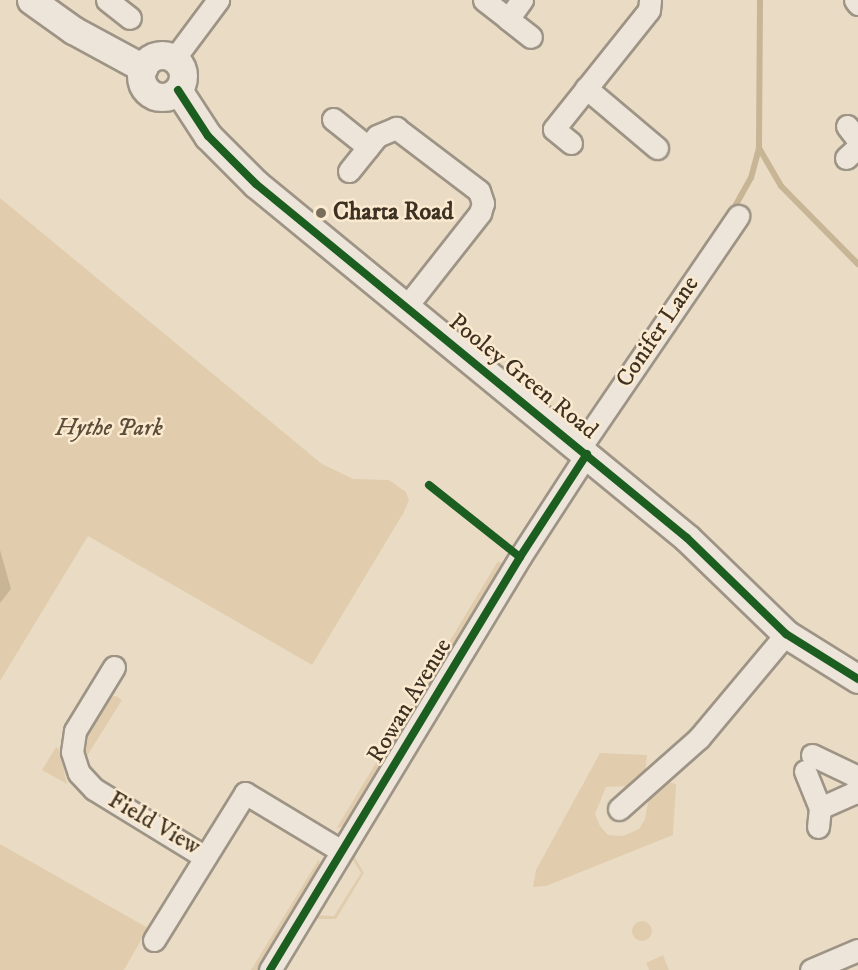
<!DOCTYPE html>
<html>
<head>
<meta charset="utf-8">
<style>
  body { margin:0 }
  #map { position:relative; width:858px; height:970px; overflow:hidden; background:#eadcc4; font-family:"IM FELL DW Pica",serif }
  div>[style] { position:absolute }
  .green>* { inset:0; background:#e1cdae }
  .round { border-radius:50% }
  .water>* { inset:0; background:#c8b596 }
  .stream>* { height:6px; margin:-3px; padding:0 3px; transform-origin:3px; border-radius:3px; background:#c8b596 }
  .roads { filter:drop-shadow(2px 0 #9e9486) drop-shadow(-2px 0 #9e9486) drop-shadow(0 2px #9e9486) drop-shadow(0 -2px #9e9486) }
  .minor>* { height:21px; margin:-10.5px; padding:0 10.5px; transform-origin:10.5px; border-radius:10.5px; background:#ede5d9 }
  .tertiary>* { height:27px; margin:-13.5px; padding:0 13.5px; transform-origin:13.5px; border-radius:13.5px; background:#ede5d9 }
  .tertiary>.ring { margin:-13.5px; padding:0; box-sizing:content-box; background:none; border:27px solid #ede5d9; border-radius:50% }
  .cycleway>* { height:8px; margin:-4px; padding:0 4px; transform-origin:4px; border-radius:4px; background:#1b5e20 }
  .dots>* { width:16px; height:16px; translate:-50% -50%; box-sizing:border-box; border:3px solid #fbeacf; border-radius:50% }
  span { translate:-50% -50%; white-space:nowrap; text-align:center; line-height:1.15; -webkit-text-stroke:5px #fbeacf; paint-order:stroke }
  .poi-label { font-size:24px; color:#3c3122; font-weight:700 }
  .left { translate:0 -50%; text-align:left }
  .street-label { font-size:24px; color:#3c3122 }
  .park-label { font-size:24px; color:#5b4e3a; font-style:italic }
</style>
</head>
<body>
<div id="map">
  <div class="green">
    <i style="clip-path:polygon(0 198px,322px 464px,353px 479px,389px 480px,406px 492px,409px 500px,404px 512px,312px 665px,88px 536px,0 681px)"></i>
    <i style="clip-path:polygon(552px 528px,353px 854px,364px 873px,336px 919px,315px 919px,284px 970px,281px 970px,314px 915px,334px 916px,361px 873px,349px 854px)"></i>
    <i style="clip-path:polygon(498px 561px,506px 566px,346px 825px,336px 829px)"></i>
    <i style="clip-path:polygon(116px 696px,122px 700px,84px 761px,85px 726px,107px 697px)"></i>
    <i style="clip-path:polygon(56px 747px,59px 749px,67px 784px,42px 770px)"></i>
    <i style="clip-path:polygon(600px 753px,647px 755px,645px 777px,631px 786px,606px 787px,595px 814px,600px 826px,608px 835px,623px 836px,639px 829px,645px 819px,649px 797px,664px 781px,676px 784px,673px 835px,546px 886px,533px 887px,536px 870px)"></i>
    <i style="clip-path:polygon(0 844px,148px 928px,124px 970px,0 970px)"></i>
    <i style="clip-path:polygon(319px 859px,320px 870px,263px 970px,251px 970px)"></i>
    <i class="round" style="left:632px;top:921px;width:20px;height:20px"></i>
    <i style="clip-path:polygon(663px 955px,669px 970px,649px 970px,646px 963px)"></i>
  </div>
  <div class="water">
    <i style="clip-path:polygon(0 550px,11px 589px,0 603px)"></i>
  </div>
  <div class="stream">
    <i style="left:760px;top:0;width:148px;rotate:90.4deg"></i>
    <i style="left:759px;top:148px;width:44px;rotate:59.9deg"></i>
    <i style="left:781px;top:186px;width:110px;rotate:45.4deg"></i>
    <i style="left:733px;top:210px;width:37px;rotate:-61deg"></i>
    <i style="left:751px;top:178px;width:31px;rotate:-75deg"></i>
  </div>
  <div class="roads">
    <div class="minor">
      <i style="left:107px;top:0;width:29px;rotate:38deg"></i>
      <i style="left:484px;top:0;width:31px;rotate:38deg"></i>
      <i style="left:508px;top:19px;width:24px;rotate:-54deg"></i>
      <i style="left:855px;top:0;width:5px;rotate:53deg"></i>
      <i style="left:508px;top:19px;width:29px;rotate:38deg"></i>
      <i style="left:174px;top:59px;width:74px;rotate:-53.3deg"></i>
      <i style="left:586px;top:88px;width:93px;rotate:40.2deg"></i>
      <i style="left:333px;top:119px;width:45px;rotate:38.7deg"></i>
      <i style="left:847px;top:126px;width:18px;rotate:52deg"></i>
      <i style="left:571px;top:143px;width:22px;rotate:-141deg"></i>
      <i style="left:554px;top:129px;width:152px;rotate:-51.4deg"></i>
      <i style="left:649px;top:10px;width:10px;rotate:-84deg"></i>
      <i style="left:846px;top:158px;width:16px;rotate:-43deg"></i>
      <i style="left:349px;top:171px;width:45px;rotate:-51.3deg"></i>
      <i style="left:377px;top:136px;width:21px;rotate:-23deg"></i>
      <i style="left:396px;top:128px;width:104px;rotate:37.2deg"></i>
      <i style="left:479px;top:191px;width:13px;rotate:72deg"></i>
      <i style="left:483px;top:203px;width:10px;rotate:107deg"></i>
      <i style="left:480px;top:213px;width:120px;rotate:128.2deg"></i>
      <i style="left:580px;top:448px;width:281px;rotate:-55.7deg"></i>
      <i style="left:114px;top:667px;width:75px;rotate:121.4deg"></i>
      <i style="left:75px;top:731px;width:21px;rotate:98deg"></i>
      <i style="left:72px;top:752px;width:22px;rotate:72deg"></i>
      <i style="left:79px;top:773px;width:22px;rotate:47deg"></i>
      <i style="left:94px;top:789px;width:130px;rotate:31.5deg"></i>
      <i style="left:812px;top:755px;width:51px;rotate:25.6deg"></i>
      <i style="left:805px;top:771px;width:40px;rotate:68deg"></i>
      <i style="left:820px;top:808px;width:19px;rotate:96deg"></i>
      <i style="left:820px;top:808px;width:37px;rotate:-24deg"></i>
      <i style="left:854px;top:793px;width:8px;rotate:-60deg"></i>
      <i style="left:619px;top:809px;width:107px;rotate:-41.6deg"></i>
      <i style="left:699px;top:738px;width:136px;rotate:-50.1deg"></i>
      <i style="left:154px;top:940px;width:173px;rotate:-58.2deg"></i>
      <i style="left:245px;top:793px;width:112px;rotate:31.1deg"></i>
      <i style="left:270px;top:970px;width:483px;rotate:-58.8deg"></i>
      <i style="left:520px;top:557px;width:123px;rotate:-57deg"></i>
      <i style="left:811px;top:970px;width:51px;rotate:-23.1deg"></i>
    </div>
    <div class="tertiary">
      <i style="left:31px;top:0;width:52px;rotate:35.5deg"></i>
      <i style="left:73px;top:30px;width:80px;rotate:28.5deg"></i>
      <i class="ring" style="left:141px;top:55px;width:15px;height:15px"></i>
      <i style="left:178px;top:90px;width:55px;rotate:56.9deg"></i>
      <i style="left:208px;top:136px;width:68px;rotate:45deg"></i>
      <i style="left:256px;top:184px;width:558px;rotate:39.4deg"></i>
      <i style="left:687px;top:538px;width:138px;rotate:44.1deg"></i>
      <i style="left:786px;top:634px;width:85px;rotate:32deg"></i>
    </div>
  </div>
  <div class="cycleway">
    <i style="left:178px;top:90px;width:55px;rotate:56.9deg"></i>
    <i style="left:208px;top:136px;width:68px;rotate:45deg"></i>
    <i style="left:256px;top:184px;width:558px;rotate:39.4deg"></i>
    <i style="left:687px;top:538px;width:138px;rotate:44.1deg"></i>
    <i style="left:786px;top:634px;width:85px;rotate:32deg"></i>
    <i style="left:429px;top:485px;width:116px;rotate:38.4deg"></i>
    <i style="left:270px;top:970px;width:483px;rotate:-58.8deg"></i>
    <i style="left:520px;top:557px;width:123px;rotate:-57deg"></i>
  </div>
  <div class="dots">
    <i style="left:321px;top:213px;background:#796d5b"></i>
  </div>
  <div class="poi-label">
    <span class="left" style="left:333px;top:213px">Charta Road</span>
  </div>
  <div class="street-label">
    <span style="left:658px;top:332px;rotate:-56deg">Conifer Lane</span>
    <span style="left:523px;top:377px;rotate:39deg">Pooley Green Road</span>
    <span style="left:410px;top:701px;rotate:-59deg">Rowan Avenue</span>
    <span style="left:154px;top:824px;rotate:30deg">Field View</span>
  </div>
  <div class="park-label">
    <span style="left:109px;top:429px">Hythe Park</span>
  </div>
</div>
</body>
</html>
